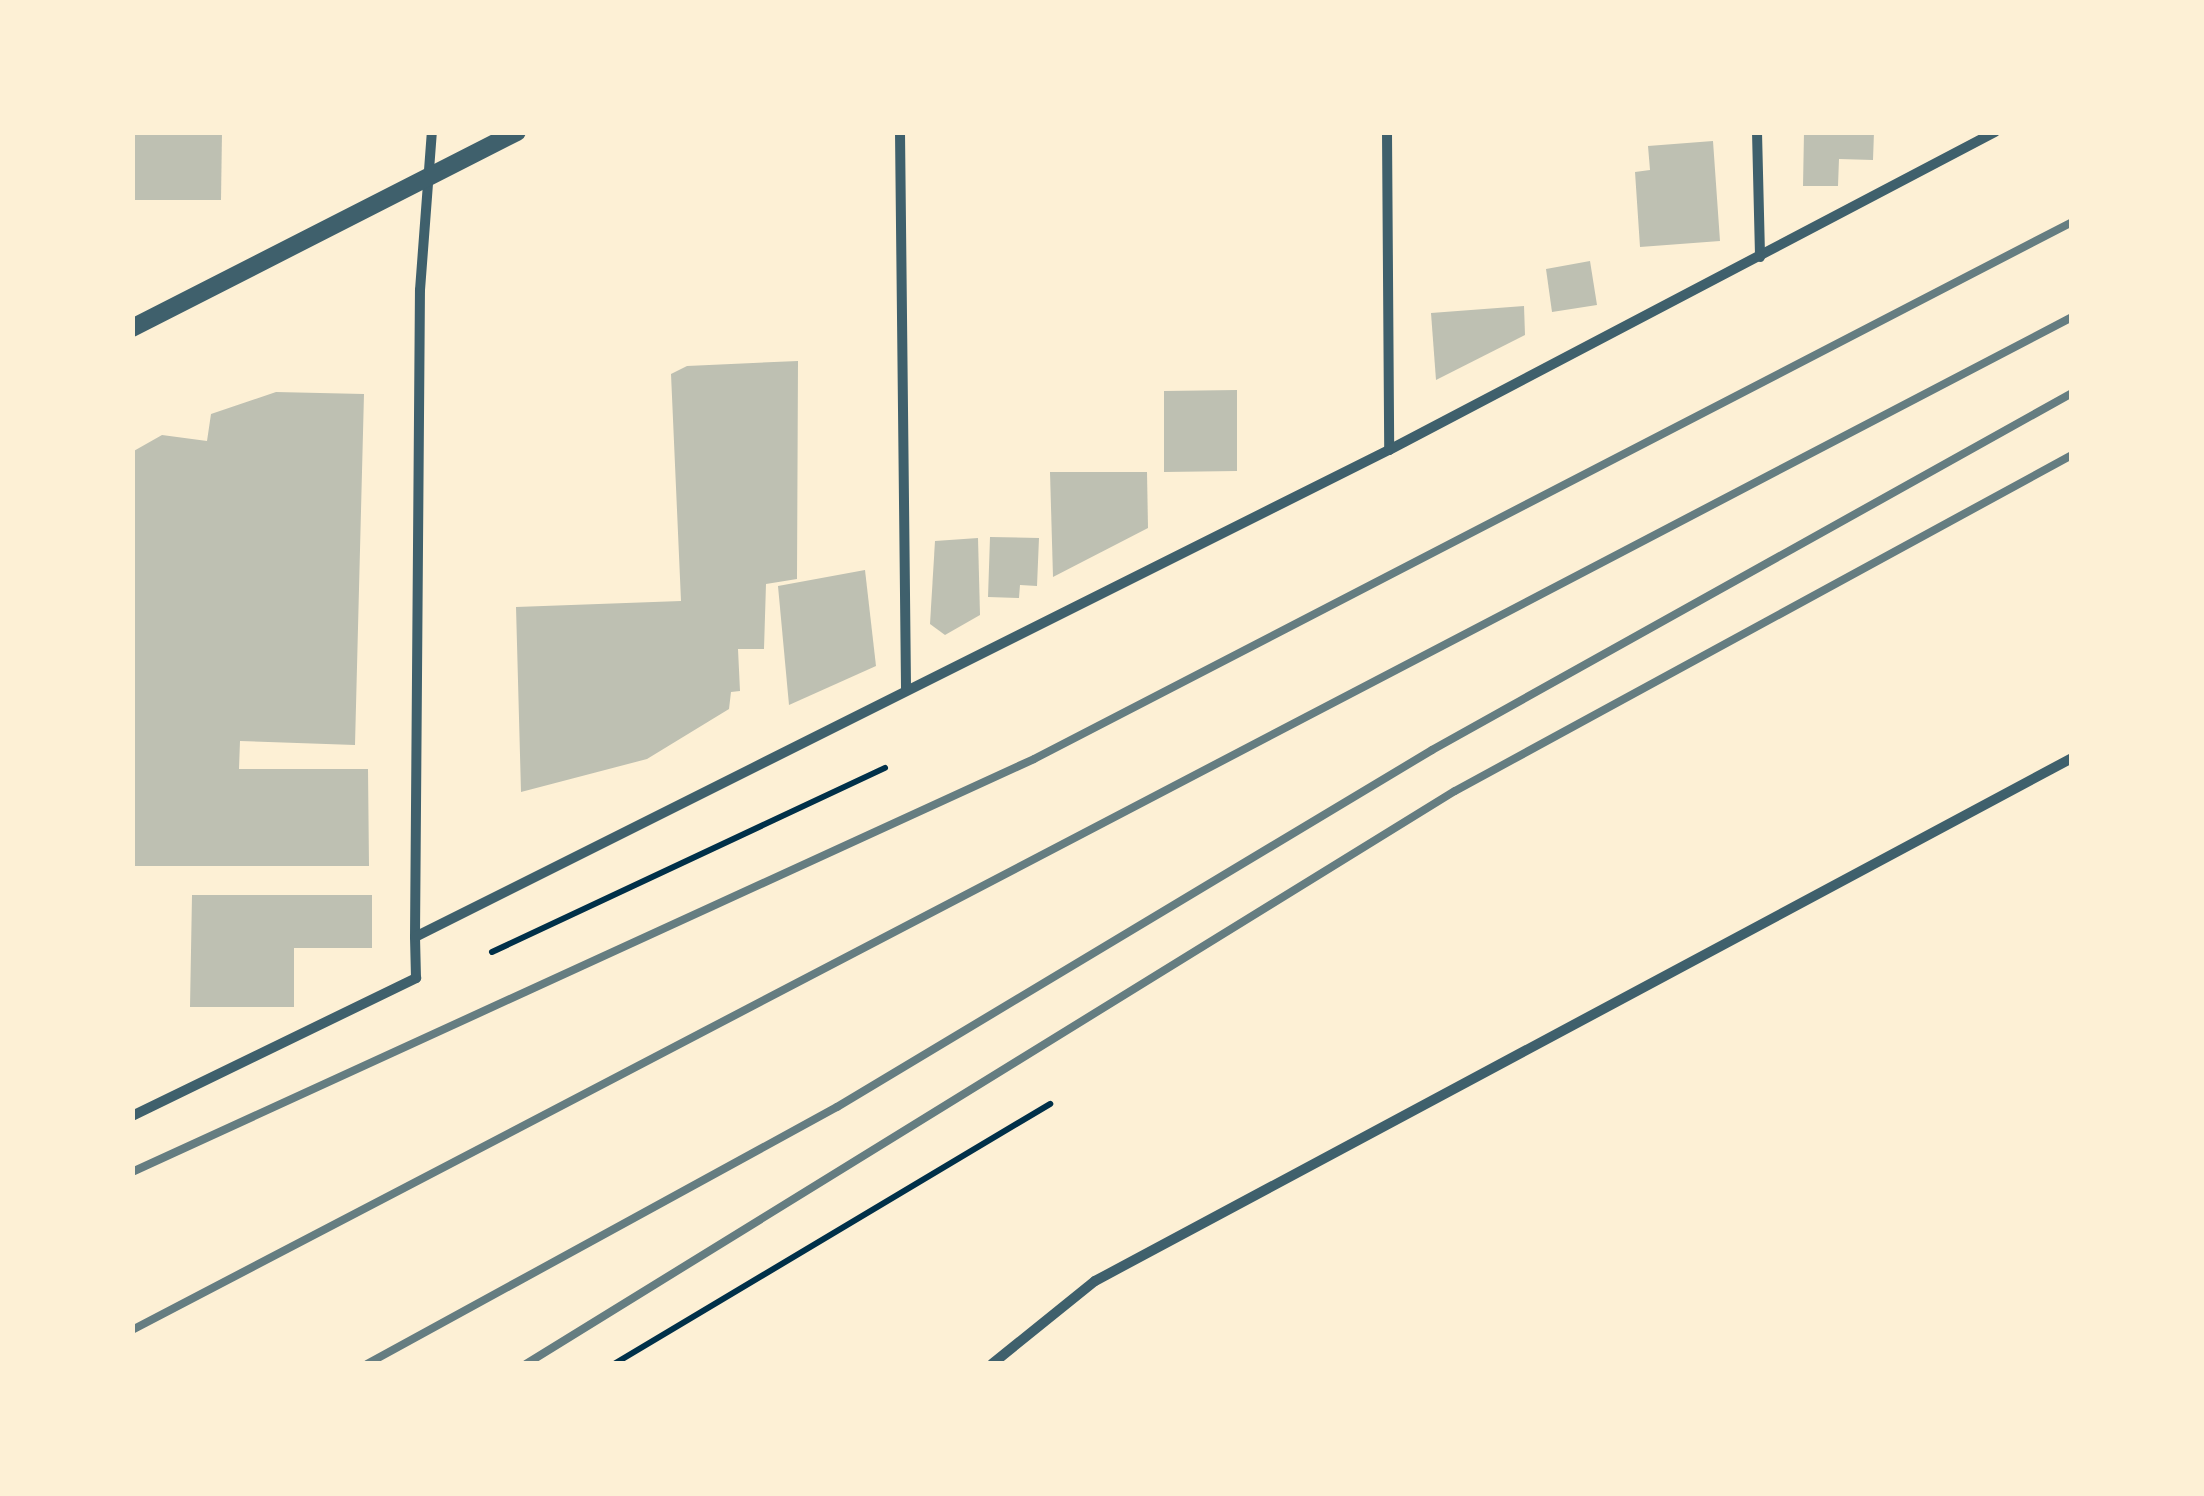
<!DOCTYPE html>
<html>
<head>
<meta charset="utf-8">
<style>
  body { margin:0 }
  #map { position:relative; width:2204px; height:1496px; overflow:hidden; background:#fdf0d5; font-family:Jost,sans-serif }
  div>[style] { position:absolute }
  .building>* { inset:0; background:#bec0b2 }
  .path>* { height:6px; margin:-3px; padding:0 3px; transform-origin:3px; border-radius:3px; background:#003049 }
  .minor>* { height:10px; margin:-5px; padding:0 5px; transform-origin:5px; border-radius:5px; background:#3f606c }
  .tertiary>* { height:18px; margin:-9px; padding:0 9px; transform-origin:9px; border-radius:9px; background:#3f606c }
  .rail>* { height:8px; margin:-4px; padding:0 4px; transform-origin:4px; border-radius:4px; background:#657d81 }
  span { translate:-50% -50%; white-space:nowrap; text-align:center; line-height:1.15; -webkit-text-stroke:10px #fdf0d5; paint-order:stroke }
  .frame { position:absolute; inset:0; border:135px solid #fdf0d5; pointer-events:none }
</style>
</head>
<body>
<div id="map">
  <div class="building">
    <i style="clip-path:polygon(132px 132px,222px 132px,221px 200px,132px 200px)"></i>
    <i style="clip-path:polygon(1804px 132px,1874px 132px,1873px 160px,1839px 159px,1838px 186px,1803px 186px)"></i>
    <i style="clip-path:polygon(1713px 141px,1720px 241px,1640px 247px,1635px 172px,1650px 170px,1648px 146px)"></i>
    <i style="clip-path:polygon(1590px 261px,1597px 305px,1552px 312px,1546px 269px)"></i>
    <i style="clip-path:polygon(1524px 306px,1525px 335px,1436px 380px,1431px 313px)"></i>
    <i style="clip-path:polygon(798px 361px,797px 579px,766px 584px,764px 649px,738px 649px,740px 691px,731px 692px,729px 709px,647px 759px,521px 792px,516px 607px,681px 601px,671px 374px,687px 366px)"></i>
    <i style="clip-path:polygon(1237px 390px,1237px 471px,1164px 472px,1164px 391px)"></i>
    <i style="clip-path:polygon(276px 392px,364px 394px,355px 745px,240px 741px,239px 769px,368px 769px,369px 866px,132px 866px,132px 452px,162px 435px,207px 441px,211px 414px)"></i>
    <i style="clip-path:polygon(1050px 472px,1147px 472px,1148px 528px,1053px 577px)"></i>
    <i style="clip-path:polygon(990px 537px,1039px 538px,1037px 586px,1020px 585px,1019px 598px,988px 597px)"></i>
    <i style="clip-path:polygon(978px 538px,980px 615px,945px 635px,930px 624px,935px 541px)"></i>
    <i style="clip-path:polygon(865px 570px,876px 666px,789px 705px,778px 586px)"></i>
    <i style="clip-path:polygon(192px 895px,372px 895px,372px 948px,294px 948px,294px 1007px,190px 1007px)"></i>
  </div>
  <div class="path">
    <i style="left:492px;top:952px;width:434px;rotate:-25.1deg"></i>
    <i style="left:614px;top:1364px;width:508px;rotate:-30.81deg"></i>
  </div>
  <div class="minor">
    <i style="left:900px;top:132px;width:557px;rotate:89.38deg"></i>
    <i style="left:1387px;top:132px;width:318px;rotate:89.6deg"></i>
    <i style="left:1757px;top:132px;width:125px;rotate:88.6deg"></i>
    <i style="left:415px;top:937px;width:647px;rotate:-89.56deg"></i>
    <i style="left:420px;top:290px;width:158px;rotate:-85.7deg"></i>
    <i style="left:132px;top:1116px;width:316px;rotate:-25.9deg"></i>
    <i style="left:416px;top:978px;width:41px;rotate:-91.4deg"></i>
    <i style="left:415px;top:937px;width:1089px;rotate:-26.57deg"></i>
    <i style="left:1389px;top:450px;width:684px;rotate:-27.69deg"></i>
    <i style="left:992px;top:1364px;width:132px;rotate:-38.9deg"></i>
    <i style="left:1095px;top:1281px;width:1108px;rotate:-28.16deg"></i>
  </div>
  <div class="tertiary">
    <i style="left:132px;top:328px;width:432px;rotate:-27deg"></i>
  </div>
  <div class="rail">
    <i style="left:132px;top:1172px;width:992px;rotate:-24.6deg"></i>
    <i style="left:1034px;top:759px;width:1169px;rotate:-27.35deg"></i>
    <i style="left:132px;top:1330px;width:2189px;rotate:-27.57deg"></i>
    <i style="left:367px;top:1364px;width:536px;rotate:-28.67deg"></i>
    <i style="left:837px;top:1107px;width:694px;rotate:-30.96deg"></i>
    <i style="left:1432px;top:750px;width:733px;rotate:-29.15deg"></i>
    <i style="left:526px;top:1364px;width:1091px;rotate:-31.67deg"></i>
    <i style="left:1455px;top:791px;width:703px;rotate:-28.57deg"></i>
  </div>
  <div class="frame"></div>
</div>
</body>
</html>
